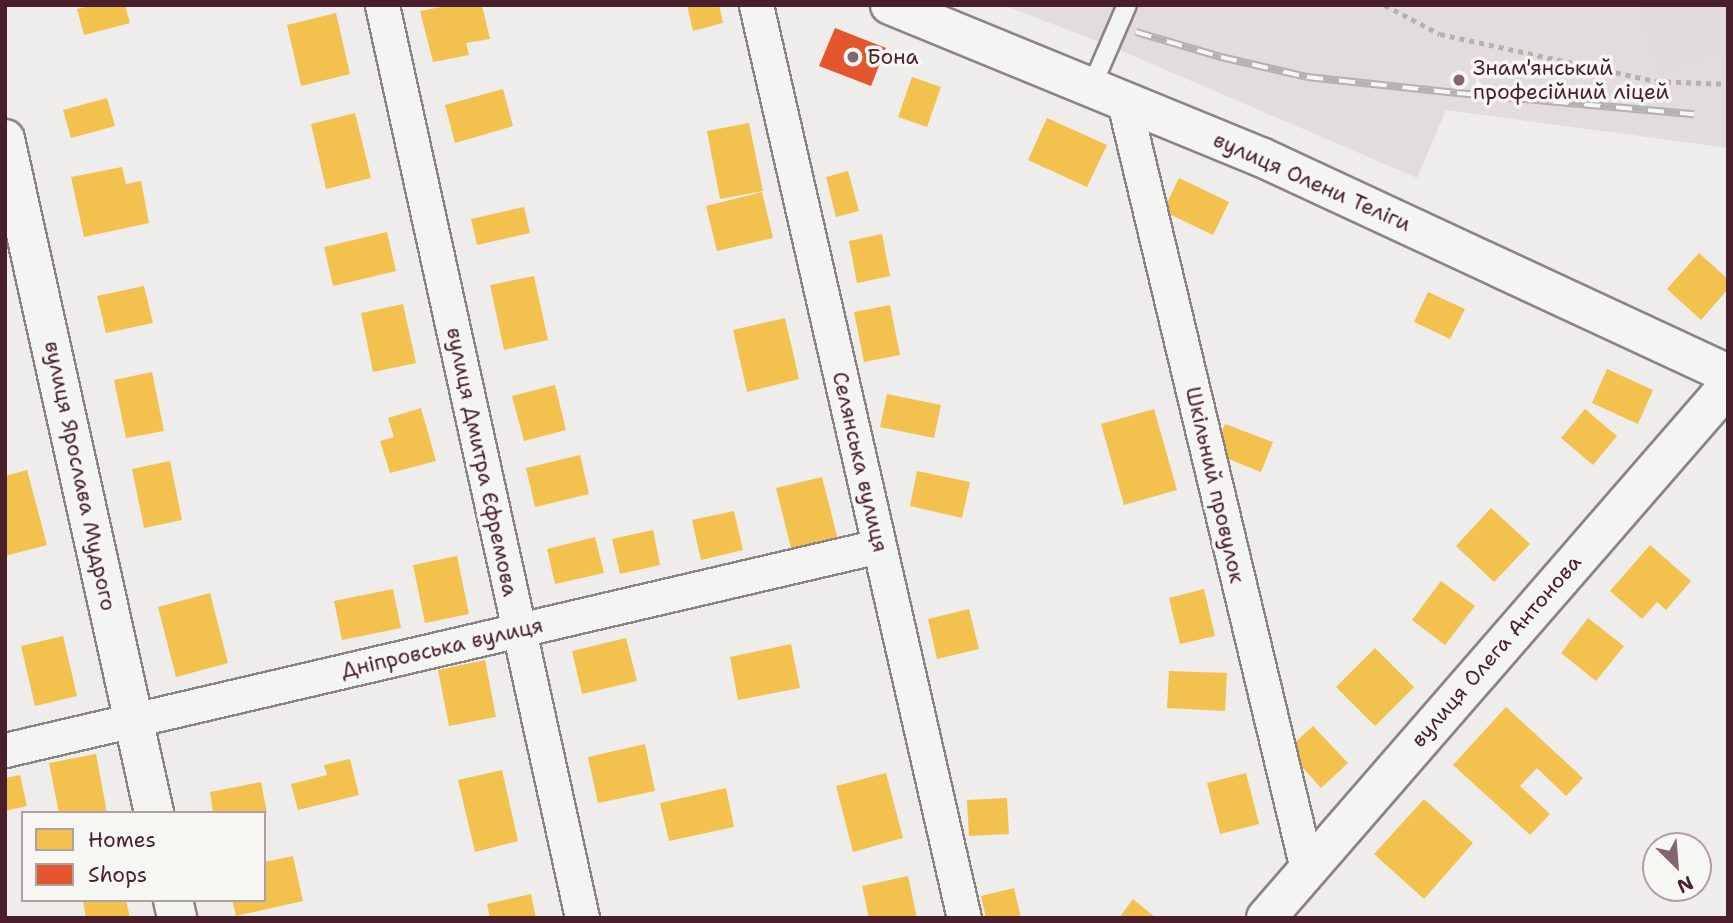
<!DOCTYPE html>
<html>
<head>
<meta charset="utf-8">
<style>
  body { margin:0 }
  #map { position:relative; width:1733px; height:923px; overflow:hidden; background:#eeedeb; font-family:"Shantell Sans",sans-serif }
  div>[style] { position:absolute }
  .built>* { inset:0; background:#e2dddc }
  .green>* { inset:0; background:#e1dcdb }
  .homes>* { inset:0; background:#f2c14e }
  .shops>* { inset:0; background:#e4572e }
  .path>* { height:4.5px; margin-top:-2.25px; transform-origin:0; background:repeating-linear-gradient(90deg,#b5b1b0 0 5px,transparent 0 10px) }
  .roads { filter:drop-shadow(2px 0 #8c8385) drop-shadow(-2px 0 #8c8385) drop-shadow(0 2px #8c8385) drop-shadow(0 -2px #8c8385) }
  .service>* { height:18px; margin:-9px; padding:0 9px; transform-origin:9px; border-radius:9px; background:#f4f4f2 }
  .minor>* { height:33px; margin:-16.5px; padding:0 16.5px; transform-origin:16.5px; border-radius:16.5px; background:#f4f4f2 }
  .tertiary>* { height:38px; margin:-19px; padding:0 19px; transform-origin:19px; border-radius:19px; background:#f4f4f2 }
  .rail>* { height:8px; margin-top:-4px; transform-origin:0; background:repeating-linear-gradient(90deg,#f6f6f2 0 16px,#b5b1b0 0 32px); box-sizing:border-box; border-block:2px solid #b5b1b0 }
  .dots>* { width:19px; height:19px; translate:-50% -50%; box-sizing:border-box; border:4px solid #f6f6f2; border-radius:50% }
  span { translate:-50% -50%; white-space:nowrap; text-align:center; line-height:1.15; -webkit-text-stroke:7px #f6f6f2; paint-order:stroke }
  .poi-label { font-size:21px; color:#4a1f2b }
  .left { translate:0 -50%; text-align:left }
  .street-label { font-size:21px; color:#4a1f2b }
  .frame { position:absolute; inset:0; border:7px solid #4a1f2b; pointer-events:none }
  .legend { position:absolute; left:21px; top:811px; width:245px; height:91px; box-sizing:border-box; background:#f6f6f2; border:2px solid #b1a0a2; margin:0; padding:9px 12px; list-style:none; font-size:21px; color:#4a1f2b }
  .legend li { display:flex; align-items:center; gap:14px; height:35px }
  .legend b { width:35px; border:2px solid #b1a0a2 }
  .north { position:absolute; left:1642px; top:832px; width:70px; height:70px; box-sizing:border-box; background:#f6f6f2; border:2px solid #b1a0a2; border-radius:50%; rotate:155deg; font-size:19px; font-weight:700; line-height:28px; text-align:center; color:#4a1f2b }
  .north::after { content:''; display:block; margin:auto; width:24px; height:32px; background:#83676e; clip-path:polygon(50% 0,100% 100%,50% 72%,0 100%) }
</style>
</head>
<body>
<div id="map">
  <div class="built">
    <i style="clip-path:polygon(1003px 5px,1115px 5px,1099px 42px)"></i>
    <i style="clip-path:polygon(1136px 5px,1728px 5px,1728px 148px,1446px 110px,1417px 178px,1117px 49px)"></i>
  </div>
  <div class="green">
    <i style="clip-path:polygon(1640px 5px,1728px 5px,1728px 52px,1658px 71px)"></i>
  </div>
  <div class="homes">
    <i style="clip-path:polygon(94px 5px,125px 5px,130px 23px,84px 35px,77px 9px)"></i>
    <i style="clip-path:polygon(451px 5px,482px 5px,490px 39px,466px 43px,469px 55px,433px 62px,420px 11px)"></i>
    <i style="clip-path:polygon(687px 5px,719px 5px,723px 23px,693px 31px)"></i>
    <i style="clip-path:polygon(336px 13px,350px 74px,301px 86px,287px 25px)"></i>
    <i style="clip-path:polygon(912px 77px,941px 87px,927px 127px,898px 117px)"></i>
    <i style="clip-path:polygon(503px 89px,513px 126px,455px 143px,445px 105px)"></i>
    <i style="clip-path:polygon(107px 98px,115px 126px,71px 138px,63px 110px)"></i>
    <i style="clip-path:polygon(355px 113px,371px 178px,326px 189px,311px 124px)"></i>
    <i style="clip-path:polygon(1047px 118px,1107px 145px,1087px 187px,1028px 160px)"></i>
    <i style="clip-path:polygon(749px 123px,763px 191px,720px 199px,707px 131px)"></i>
    <i style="clip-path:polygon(122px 167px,126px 184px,141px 181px,149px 223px,84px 237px,71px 177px)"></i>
    <i style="clip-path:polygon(848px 171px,859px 211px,836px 217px,826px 177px)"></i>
    <i style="clip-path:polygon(1179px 178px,1229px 202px,1213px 235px,1163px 211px)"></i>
    <i style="clip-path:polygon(762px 192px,773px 238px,717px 251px,706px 206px)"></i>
    <i style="clip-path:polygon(524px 207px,530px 233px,477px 245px,471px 219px)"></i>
    <i style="clip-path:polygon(387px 232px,396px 271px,333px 286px,324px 247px)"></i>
    <i style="clip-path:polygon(882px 234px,890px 276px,857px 283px,849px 241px)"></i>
    <i style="clip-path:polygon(1699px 253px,1728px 279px,1728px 289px,1701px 320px,1667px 289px)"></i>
    <i style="clip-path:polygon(534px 276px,548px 340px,504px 350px,490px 285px)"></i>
    <i style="clip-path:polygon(144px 286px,153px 323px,106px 333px,97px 296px)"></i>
    <i style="clip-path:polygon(1428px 292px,1465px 309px,1450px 339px,1414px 322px)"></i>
    <i style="clip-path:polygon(403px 304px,416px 363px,373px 372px,361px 313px)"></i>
    <i style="clip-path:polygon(890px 305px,900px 355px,864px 362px,854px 312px)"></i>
    <i style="clip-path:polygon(785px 318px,799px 379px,747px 392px,733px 330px)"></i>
    <i style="clip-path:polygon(1607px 369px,1653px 390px,1638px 424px,1592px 403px)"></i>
    <i style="clip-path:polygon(152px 372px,164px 431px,126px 438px,114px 380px)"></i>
    <i style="clip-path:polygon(555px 385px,566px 430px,524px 441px,512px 396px)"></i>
    <i style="clip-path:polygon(887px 394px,941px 405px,934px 438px,880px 427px)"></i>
    <i style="clip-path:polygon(421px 408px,436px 461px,390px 473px,380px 441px,394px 437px,388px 418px)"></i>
    <i style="clip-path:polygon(1154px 409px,1177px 490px,1124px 505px,1101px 424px)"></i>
    <i style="clip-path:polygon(1585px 409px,1617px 436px,1593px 465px,1561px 438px)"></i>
    <i style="clip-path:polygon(1225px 424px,1273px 442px,1261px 472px,1213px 453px)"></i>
    <i style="clip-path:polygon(580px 455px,589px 494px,535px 507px,526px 468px)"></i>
    <i style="clip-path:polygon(170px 461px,182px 520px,144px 528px,132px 469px)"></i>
    <i style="clip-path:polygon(27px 470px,47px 545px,5px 556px,5px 476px)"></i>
    <i style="clip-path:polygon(917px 471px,970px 482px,962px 518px,910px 506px)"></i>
    <i style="clip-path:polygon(822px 477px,838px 540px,792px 552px,776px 488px)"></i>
    <i style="clip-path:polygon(1491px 508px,1530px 544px,1494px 582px,1456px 546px)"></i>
    <i style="clip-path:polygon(734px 511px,743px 550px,701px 560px,692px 520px)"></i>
    <i style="clip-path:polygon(653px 530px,660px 565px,620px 574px,612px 539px)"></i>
    <i style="clip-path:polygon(595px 537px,604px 573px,555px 584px,547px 549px)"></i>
    <i style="clip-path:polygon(1650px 545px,1691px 581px,1666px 610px,1657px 602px,1642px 619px,1610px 591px)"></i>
    <i style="clip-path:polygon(457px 556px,469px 614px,425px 623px,413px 565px)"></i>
    <i style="clip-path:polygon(1441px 581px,1475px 606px,1445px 645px,1412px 620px)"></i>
    <i style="clip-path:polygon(393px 589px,401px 628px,342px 640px,334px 601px)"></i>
    <i style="clip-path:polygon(1204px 589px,1215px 636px,1180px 644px,1169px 598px)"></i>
    <i style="clip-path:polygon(210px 593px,228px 663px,176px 677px,158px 607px)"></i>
    <i style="clip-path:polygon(969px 609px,979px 649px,937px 659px,928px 619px)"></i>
    <i style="clip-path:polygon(1588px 618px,1624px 646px,1596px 681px,1561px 653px)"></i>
    <i style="clip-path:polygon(63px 636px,77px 696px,35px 706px,21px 646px)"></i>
    <i style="clip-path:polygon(626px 638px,637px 681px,582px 694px,572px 651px)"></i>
    <i style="clip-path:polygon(791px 644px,800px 688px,738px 700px,730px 657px)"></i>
    <i style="clip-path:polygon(1375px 648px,1414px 687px,1375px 726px,1336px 687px)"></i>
    <i style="clip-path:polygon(485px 660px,496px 717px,449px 726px,438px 670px)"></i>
    <i style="clip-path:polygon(1169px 671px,1227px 673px,1225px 711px,1167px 708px)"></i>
    <i style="clip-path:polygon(1506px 707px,1583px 778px,1566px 796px,1537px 768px,1520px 786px,1550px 814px,1530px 835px,1453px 765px)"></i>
    <i style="clip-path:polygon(1313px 726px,1348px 763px,1321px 788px,1287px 750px)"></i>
    <i style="clip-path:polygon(645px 744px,655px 791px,598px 803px,588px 757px)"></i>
    <i style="clip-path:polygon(96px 754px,107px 813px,59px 813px,49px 763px)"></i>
    <i style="clip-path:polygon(350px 759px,359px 795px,298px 810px,291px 784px,327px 775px,324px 765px)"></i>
    <i style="clip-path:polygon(502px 770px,518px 841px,475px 852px,458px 780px)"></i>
    <i style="clip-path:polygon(886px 773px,903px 838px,853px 852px,836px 786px)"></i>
    <i style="clip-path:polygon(1246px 773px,1259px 824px,1220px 834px,1207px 783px)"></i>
    <i style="clip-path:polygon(20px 775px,27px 806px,5px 811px,5px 778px)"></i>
    <i style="clip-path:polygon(261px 782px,267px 813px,213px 813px,210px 792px)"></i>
    <i style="clip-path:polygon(726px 788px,734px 827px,669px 841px,660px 803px)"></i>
    <i style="clip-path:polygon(1007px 798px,1009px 834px,969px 836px,967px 800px)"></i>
    <i style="clip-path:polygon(1424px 799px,1473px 843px,1424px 899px,1374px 854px)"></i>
    <i style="clip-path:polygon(293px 856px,303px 901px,236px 916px,232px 900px,264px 900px,264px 862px)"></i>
    <i style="clip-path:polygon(908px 876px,917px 918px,869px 918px,862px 886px)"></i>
    <i style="clip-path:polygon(1014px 888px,1021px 918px,986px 918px,981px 896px)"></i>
    <i style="clip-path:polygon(531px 894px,536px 918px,490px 918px,487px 904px)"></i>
    <i style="clip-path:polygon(1133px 899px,1156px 918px,1119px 918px)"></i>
    <i style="clip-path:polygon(83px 900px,126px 900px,130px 918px,86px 918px)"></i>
  </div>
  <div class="shops">
    <i style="clip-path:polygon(835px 28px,886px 48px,871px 86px,819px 66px)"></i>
  </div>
  <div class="path">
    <i style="left:1385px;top:5px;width:62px;rotate:27.8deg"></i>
    <i style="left:1440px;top:34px;width:221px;rotate:12.3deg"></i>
    <i style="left:1656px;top:81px;width:72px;rotate:2.4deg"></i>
  </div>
  <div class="roads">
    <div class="service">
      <i style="left:1091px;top:88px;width:90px;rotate:-66.6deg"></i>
    </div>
    <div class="minor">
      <i style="left:382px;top:5px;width:935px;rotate:77.64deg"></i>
      <i style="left:756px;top:5px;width:936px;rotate:77.17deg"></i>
      <i style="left:1124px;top:102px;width:789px;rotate:76.58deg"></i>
      <i style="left:5px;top:750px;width:897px;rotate:-13.14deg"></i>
    </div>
    <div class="tertiary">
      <i style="left:890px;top:5px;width:401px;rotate:22.3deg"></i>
      <i style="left:1261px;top:157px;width:515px;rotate:24.92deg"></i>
      <i style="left:5px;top:139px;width:690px;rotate:77.53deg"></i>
      <i style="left:173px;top:900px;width:18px;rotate:77deg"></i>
      <i style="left:1266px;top:918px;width:705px;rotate:-49.03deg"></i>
    </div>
  </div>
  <div class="rail">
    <i style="left:1136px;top:32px;width:89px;rotate:16.4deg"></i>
    <i style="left:1221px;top:57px;width:88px;rotate:13.1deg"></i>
    <i style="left:1307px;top:77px;width:151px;rotate:6.1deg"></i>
    <i style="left:1457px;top:93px;width:238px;rotate:5.1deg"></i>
  </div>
  <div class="dots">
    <i style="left:853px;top:57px;background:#83676e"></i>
    <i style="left:1459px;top:80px;background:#83676e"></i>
  </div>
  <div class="poi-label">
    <span class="left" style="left:867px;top:57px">Бона</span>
    <span class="left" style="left:1473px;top:80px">Знам'янський<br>професійний ліцей</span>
  </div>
  <div class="street-label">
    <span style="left:1312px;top:182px;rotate:24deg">вулиця Олени Теліги</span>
    <span style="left:482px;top:462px;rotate:78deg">вулиця Дмитра Єфремова</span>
    <span style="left:860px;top:462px;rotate:77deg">Селянська вулиця</span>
    <span style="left:80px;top:476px;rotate:78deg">вулиця Ярослава Мудрого</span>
    <span style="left:1215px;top:485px;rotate:77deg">Шкільний провулок</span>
    <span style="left:442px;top:648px;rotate:-13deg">Дніпровська вулиця</span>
    <span style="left:1496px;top:651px;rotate:-49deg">вулиця Олега Антонова</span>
  </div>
  <div class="frame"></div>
  <ul class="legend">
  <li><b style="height:19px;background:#f2c14e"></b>Homes</li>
  <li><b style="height:19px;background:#e4572e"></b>Shops</li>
  </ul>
  <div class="north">N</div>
</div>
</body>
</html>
